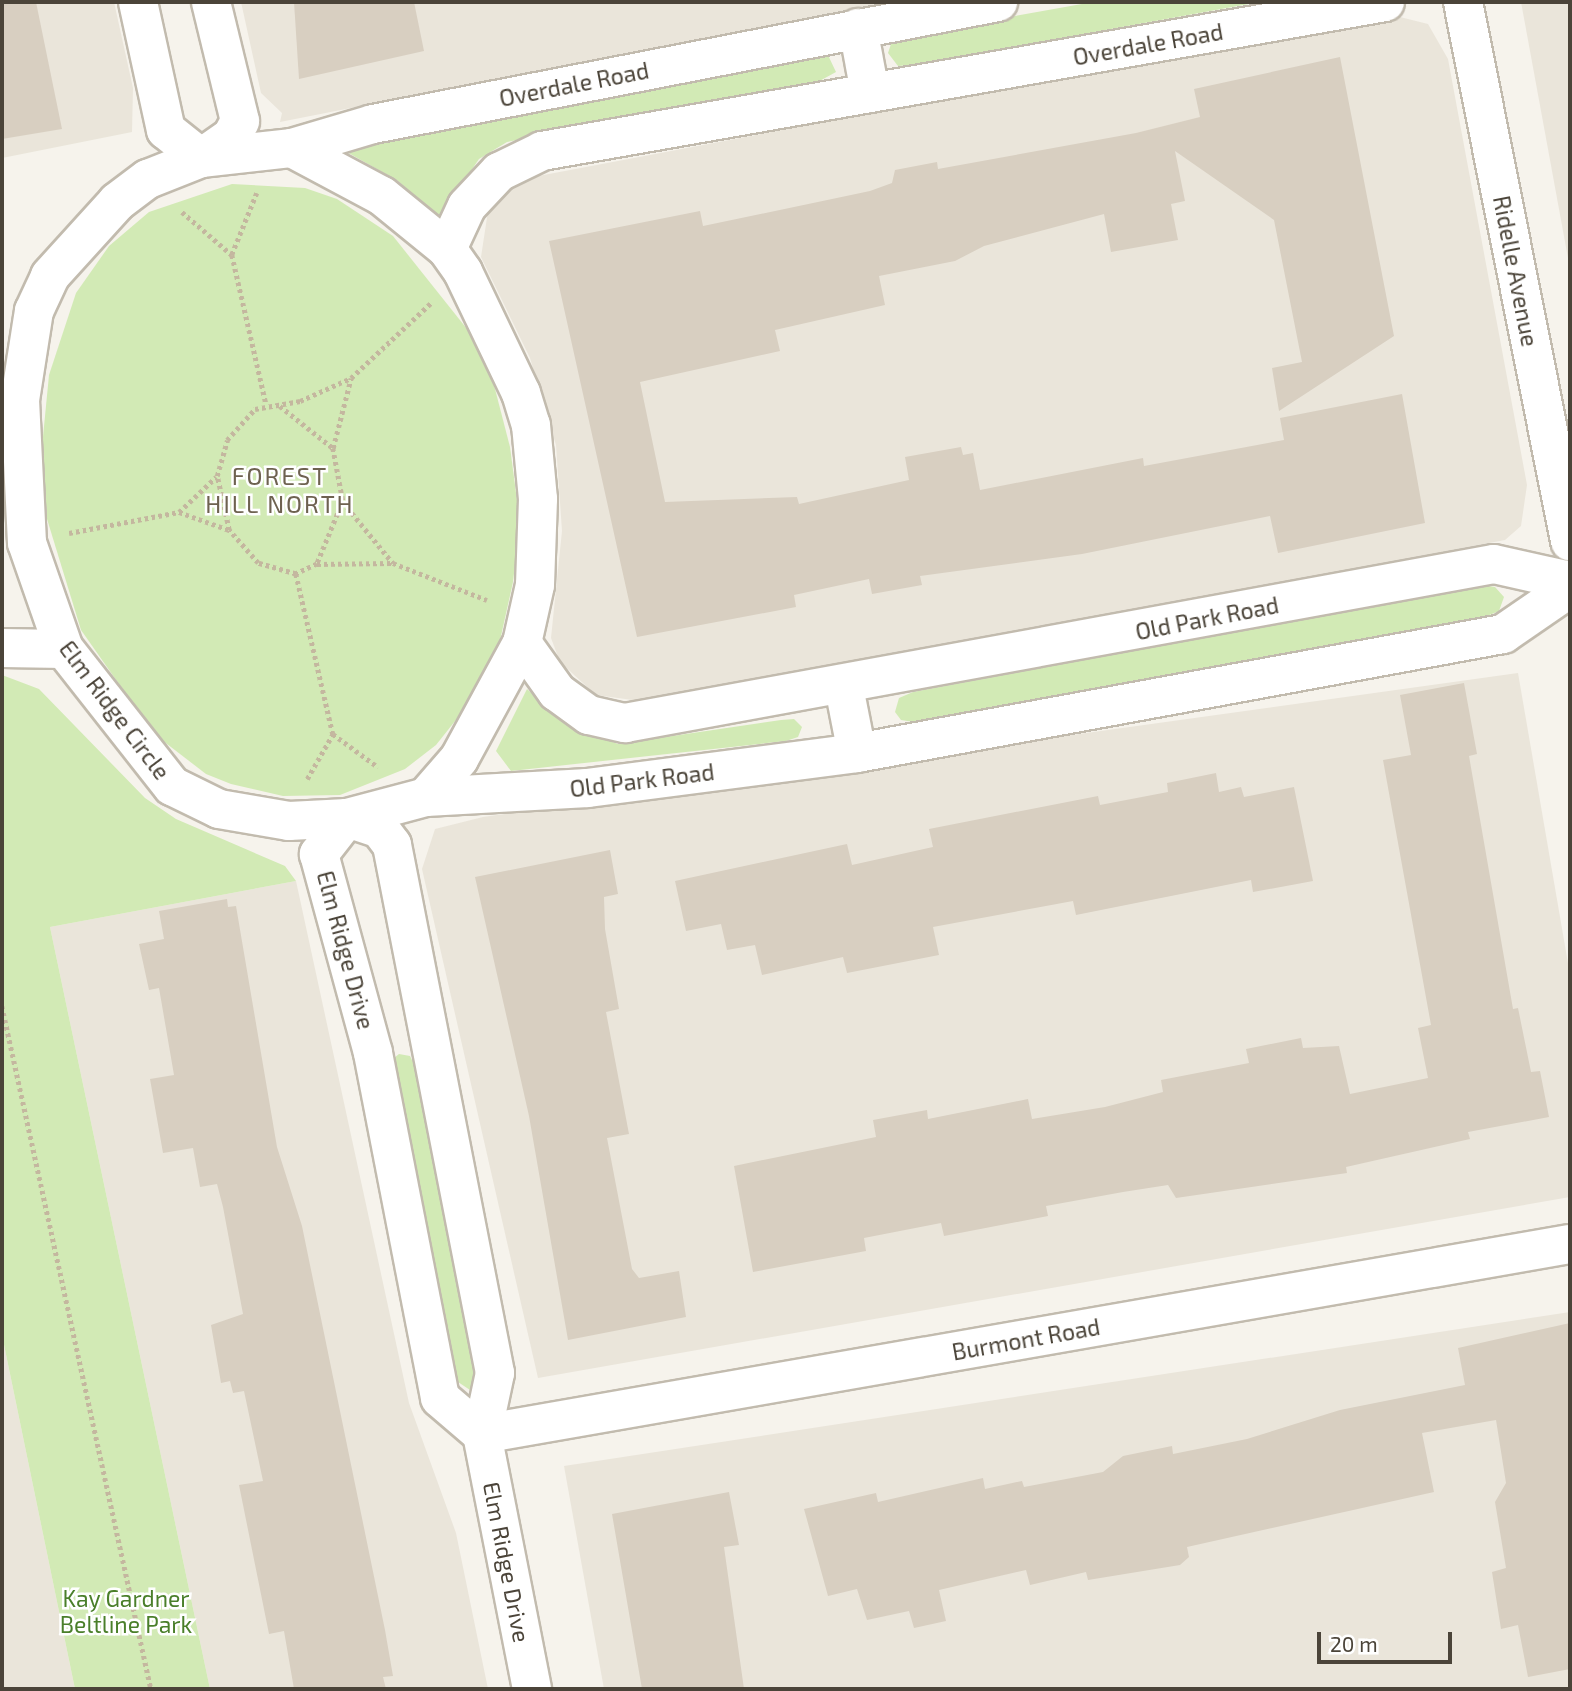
<!DOCTYPE html>
<html>
<head>
<meta charset="utf-8">
<style>
  body { margin:0 }
  #map { position:relative; width:1572px; height:1691px; overflow:hidden; background:#f6f3ec; font-family:"Exo 2",sans-serif }
  div>[style] { position:absolute }
  .residential>* { inset:0; background:#eae5da }
  .green>* { inset:0; background:#d2eab5 }
  .building>* { inset:0; background:#d8cfc1 }
  .path>* { height:4.5px; margin-top:-2.25px; transform-origin:0; background:repeating-linear-gradient(90deg,#c4b79f 0 3.5px,transparent 0 7px) }
  .roads { filter:drop-shadow(2px 0 #c2bbae) drop-shadow(-2px 0 #c2bbae) drop-shadow(0 2px #c2bbae) drop-shadow(0 -2px #c2bbae) }
  .minor>* { height:38px; margin:-19px; padding:0 19px; transform-origin:19px; border-radius:19px; background:#fff }
  span { translate:-50% -50%; white-space:nowrap; text-align:center; line-height:1.15; -webkit-text-stroke:5px #fff; paint-order:stroke }
  .street-label { font-size:23px; color:#4b4439 }
  .park-label { font-size:23px; color:#4a7f2a }
  .neighbourhood-label { font-size:24px; color:#6e6250; letter-spacing:2px }
  .frame { position:absolute; inset:0; border:4px solid #4b4439; pointer-events:none }
  .scale { position:absolute; left:1317px; top:1632px; width:135px; height:32px; box-sizing:border-box; border:4px solid #4b4439; border-top:0; padding-left:9px; font-size:21px; line-height:24px; white-space:nowrap; color:#4b4439; -webkit-text-stroke:5px #fff; paint-order:stroke }
</style>
</head>
<body>
<div id="map">
  <div class="residential">
    <i style="clip-path:polygon(2px 2px,114px 2px,133px 88px,132px 132px,2px 158px)"></i>
    <i style="clip-path:polygon(241px 2px,888px 2px,280px 122px,282px 113px,261px 93px)"></i>
    <i style="clip-path:polygon(1521px 2px,1570px 2px,1570px 269px)"></i>
    <i style="clip-path:polygon(1392px 15px,1428px 24px,1448px 59px,1527px 485px,1521px 526px,1505px 540px,647px 702px,596px 695px,560px 662px,551px 638px,562px 531px,556px 445px,530px 358px,481px 257px,488px 211px,517px 180px)"></i>
    <i style="clip-path:polygon(1518px 673px,1570px 975px,1570px 1197px,538px 1378px,422px 869px,435px 829px,483px 817px)"></i>
    <i style="clip-path:polygon(296px 881px,409px 1403px,456px 1533px,488px 1689px,210px 1689px,50px 927px)"></i>
    <i style="clip-path:polygon(1570px 1312px,1570px 1689px,604px 1689px,564px 1466px)"></i>
    <i style="clip-path:polygon(2px 1335px,75px 1689px,2px 1689px)"></i>
  </div>
  <div class="green">
    <i style="clip-path:polygon(1093px 2px,1260px 2px,912px 65px,898px 66px,888px 53px,892px 41px,908px 35px)"></i>
    <i style="clip-path:polygon(827px 53px,836px 72px,814px 84px,507px 142px,479px 159px,439px 218px,398px 181px,345px 151px)"></i>
    <i style="clip-path:polygon(232px 184px,305px 188px,337px 199px,393px 236px,471px 334px,494px 385px,510px 447px,520px 523px,513px 582px,499px 645px,475px 696px,436px 745px,405px 769px,340px 795px,283px 796px,231px 784px,206px 774px,154px 734px,81px 630px,47px 519px,42px 447px,49px 375px,76px 293px,109px 246px,149px 212px)"></i>
    <i style="clip-path:polygon(1482px 585px,1495px 587px,1504px 597px,1499px 611px,1487px 616px,920px 723px,901px 720px,895px 712px,899px 698px,913px 692px)"></i>
    <i style="clip-path:polygon(2px 675px,39px 689px,145px 798px,176px 819px,285px 866px,296px 881px,50px 927px,210px 1689px,75px 1689px,2px 1335px)"></i>
    <i style="clip-path:polygon(527px 689px,565px 724px,618px 744px,781px 720px,794px 719px,802px 727px,798px 737px,786px 741px,511px 771px,496px 751px)"></i>
    <i style="clip-path:polygon(399px 1054px,410px 1056px,417px 1070px,479px 1385px,470px 1390px,455px 1380px,389px 1062px)"></i>
  </div>
  <div class="building">
    <i style="clip-path:polygon(2px 2px,36px 2px,62px 129px,2px 139px)"></i>
    <i style="clip-path:polygon(294px 2px,414px 2px,424px 51px,299px 79px)"></i>
    <i style="clip-path:polygon(1340px 57px,1394px 336px,1279px 411px,1272px 368px,1302px 362px,1274px 220px,1175px 151px,1185px 201px,1171px 204px,1178px 240px,1111px 252px,1104px 214px,984px 246px,955px 261px,879px 276px,885px 305px,775px 330px,780px 351px,640px 382px,665px 502px,797px 497px,799px 504px,909px 480px,905px 457px,961px 447px,963px 455px,973px 453px,980px 490px,1143px 458px,1144px 466px,1284px 440px,1280px 418px,1402px 394px,1425px 523px,1278px 553px,1270px 516px,1082px 554px,920px 576px,922px 585px,872px 594px,869px 579px,794px 595px,796px 607px,637px 637px,549px 241px,700px 211px,703px 226px,870px 191px,892px 183px,895px 170px,937px 162px,938px 169px,1136px 133px,1200px 117px,1194px 89px)"></i>
    <i style="clip-path:polygon(1464px 683px,1477px 754px,1469px 756px,1513px 1009px,1518px 1008px,1531px 1072px,1540px 1071px,1549px 1117px,1468px 1132px,1470px 1139px,1346px 1167px,1347px 1173px,1176px 1198px,1168px 1185px,1123px 1192px,1046px 1206px,1048px 1216px,944px 1236px,941px 1223px,864px 1238px,866px 1251px,753px 1272px,734px 1166px,876px 1137px,873px 1120px,927px 1110px,928px 1119px,1028px 1099px,1032px 1119px,1105px 1107px,1163px 1092px,1161px 1080px,1249px 1063px,1246px 1049px,1301px 1038px,1303px 1048px,1339px 1046px,1350px 1094px,1428px 1078px,1418px 1028px,1431px 1025px,1383px 760px,1411px 755px,1400px 695px)"></i>
    <i style="clip-path:polygon(1216px 773px,1219px 792px,1241px 787px,1244px 797px,1294px 787px,1313px 881px,1253px 892px,1251px 880px,1076px 915px,1073px 901px,933px 927px,939px 955px,847px 973px,843px 957px,762px 975px,755px 945px,727px 950px,721px 924px,686px 931px,675px 881px,847px 844px,852px 865px,933px 847px,929px 829px,1098px 796px,1100px 805px,1168px 792px,1167px 783px)"></i>
    <i style="clip-path:polygon(610px 850px,618px 894px,604px 897px,605px 929px,619px 1009px,606px 1012px,629px 1134px,607px 1138px,632px 1269px,639px 1278px,679px 1271px,686px 1317px,568px 1340px,529px 1116px,475px 877px)"></i>
    <i style="clip-path:polygon(227px 899px,228px 907px,236px 906px,277px 1147px,302px 1226px,385px 1630px,393px 1676px,383px 1677px,386px 1689px,294px 1689px,284px 1631px,269px 1634px,239px 1485px,263px 1481px,244px 1391px,233px 1393px,230px 1381px,221px 1383px,211px 1325px,243px 1314px,223px 1207px,217px 1184px,200px 1187px,193px 1148px,163px 1153px,150px 1079px,174px 1075px,159px 988px,149px 990px,139px 944px,164px 939px,159px 911px)"></i>
    <i style="clip-path:polygon(1570px 1323px,1570px 1669px,1528px 1677px,1518px 1625px,1501px 1629px,1492px 1572px,1506px 1568px,1495px 1502px,1506px 1483px,1496px 1420px,1422px 1433px,1434px 1492px,1187px 1547px,1189px 1557px,1180px 1565px,1088px 1580px,1086px 1572px,1030px 1585px,1026px 1570px,939px 1590px,946px 1621px,914px 1628px,909px 1611px,867px 1620px,857px 1589px,828px 1596px,804px 1509px,876px 1493px,878px 1502px,983px 1478px,985px 1489px,1022px 1481px,1024px 1487px,1103px 1472px,1123px 1456px,1172px 1446px,1173px 1454px,1247px 1439px,1340px 1410px,1465px 1385px,1458px 1348px)"></i>
    <i style="clip-path:polygon(729px 1492px,739px 1545px,724px 1547px,744px 1689px,642px 1689px,612px 1514px)"></i>
  </div>
  <div class="path">
    <i style="left:257px;top:193px;width:67px;rotate:112deg"></i>
    <i style="left:232px;top:255px;width:153px;rotate:77.1deg"></i>
    <i style="left:182px;top:212px;width:66px;rotate:40.7deg"></i>
    <i style="left:280px;top:406px;width:68px;rotate:38.4deg"></i>
    <i style="left:333px;top:448px;width:54px;rotate:79.3deg"></i>
    <i style="left:343px;top:501px;width:68px;rotate:112.4deg"></i>
    <i style="left:317px;top:564px;width:23px;rotate:155deg"></i>
    <i style="left:296px;top:574px;width:40px;rotate:-164deg"></i>
    <i style="left:258px;top:563px;width:44px;rotate:-131.3deg"></i>
    <i style="left:229px;top:530px;width:55px;rotate:-102.5deg"></i>
    <i style="left:217px;top:476px;width:37px;rotate:-74deg"></i>
    <i style="left:227px;top:440px;width:42px;rotate:-47.9deg"></i>
    <i style="left:255px;top:409px;width:46px;rotate:-10.1deg"></i>
    <i style="left:300px;top:401px;width:56px;rotate:-24.3deg"></i>
    <i style="left:351px;top:378px;width:110px;rotate:-43.2deg"></i>
    <i style="left:333px;top:448px;width:72px;rotate:-75.6deg"></i>
    <i style="left:343px;top:502px;width:79px;rotate:50.7deg"></i>
    <i style="left:393px;top:563px;width:101px;rotate:21.5deg"></i>
    <i style="left:179px;top:512px;width:53px;rotate:19.8deg"></i>
    <i style="left:69px;top:533px;width:112px;rotate:-10.8deg"></i>
    <i style="left:179px;top:512px;width:51px;rotate:-43.4deg"></i>
    <i style="left:317px;top:564px;width:76px;rotate:-0.8deg"></i>
    <i style="left:296px;top:574px;width:164px;rotate:77deg"></i>
    <i style="left:333px;top:734px;width:56px;rotate:36.3deg"></i>
    <i style="left:307px;top:779px;width:52px;rotate:-60deg"></i>
    <i style="left:2px;top:1006px;width:699px;rotate:77.69deg"></i>
  </div>
  <div class="roads">
    <div class="minor">
      <i style="left:138px;top:2px;width:131px;rotate:77.7deg"></i>
      <i style="left:166px;top:130px;width:45px;rotate:38.7deg"></i>
      <i style="left:1463px;top:2px;width:550px;rotate:78.77deg"></i>
      <i style="left:858px;top:28px;width:66px;rotate:79.5deg"></i>
      <i style="left:292px;top:148px;width:102px;rotate:28.1deg"></i>
      <i style="left:382px;top:196px;width:84px;rotate:39.2deg"></i>
      <i style="left:447px;top:249px;width:28px;rotate:55deg"></i>
      <i style="left:463px;top:272px;width:134px;rotate:64.4deg"></i>
      <i style="left:521px;top:393px;width:34px;rotate:73deg"></i>
      <i style="left:531px;top:425px;width:74px;rotate:84.6deg"></i>
      <i style="left:538px;top:499px;width:86px;rotate:92deg"></i>
      <i style="left:535px;top:585px;width:59px;rotate:102.6deg"></i>
      <i style="left:522px;top:643px;width:132px;rotate:118.5deg"></i>
      <i style="left:459px;top:759px;width:50px;rotate:131deg"></i>
      <i style="left:426px;top:797px;width:82px;rotate:165.1deg"></i>
      <i style="left:347px;top:818px;width:58px;rotate:177deg"></i>
      <i style="left:289px;top:821px;width:71px;rotate:-170.3deg"></i>
      <i style="left:219px;top:809px;width:52px;rotate:-153.9deg"></i>
      <i style="left:172px;top:786px;width:174px;rotate:-128.2deg"></i>
      <i style="left:64px;top:649px;width:112px;rotate:-109.2deg"></i>
      <i style="left:27px;top:543px;width:143px;rotate:-92.8deg"></i>
      <i style="left:20px;top:400px;width:90px;rotate:-81.1deg"></i>
      <i style="left:34px;top:311px;width:38px;rotate:-65deg"></i>
      <i style="left:50px;top:276px;width:100px;rotate:-47.8deg"></i>
      <i style="left:117px;top:202px;width:39px;rotate:-37deg"></i>
      <i style="left:148px;top:179px;width:57px;rotate:-21.6deg"></i>
      <i style="left:201px;top:158px;width:92px;rotate:-6.3deg"></i>
      <i style="left:292px;top:148px;width:84px;rotate:-16.5deg"></i>
      <i style="left:373px;top:124px;width:637px;rotate:-11.05deg"></i>
      <i style="left:201px;top:158px;width:38px;rotate:-35deg"></i>
      <i style="left:232px;top:136px;width:17px;rotate:-62deg"></i>
      <i style="left:240px;top:121px;width:122px;rotate:-103.7deg"></i>
      <i style="left:447px;top:249px;width:47px;rotate:-65.1deg"></i>
      <i style="left:467px;top:206px;width:47px;rotate:-46.7deg"></i>
      <i style="left:499px;top:172px;width:48px;rotate:-26deg"></i>
      <i style="left:542px;top:151px;width:856px;rotate:-10.02deg"></i>
      <i style="left:522px;top:643px;width:60px;rotate:54.5deg"></i>
      <i style="left:557px;top:692px;width:39px;rotate:36deg"></i>
      <i style="left:589px;top:715px;width:37px;rotate:13deg"></i>
      <i style="left:625px;top:723px;width:883px;rotate:-10.37deg"></i>
      <i style="left:1494px;top:564px;width:78px;rotate:12.6deg"></i>
      <i style="left:2px;top:648px;width:62px;rotate:0.9deg"></i>
      <i style="left:844px;top:687px;width:67px;rotate:78.9deg"></i>
      <i style="left:426px;top:797px;width:162px;rotate:-3.2deg"></i>
      <i style="left:588px;top:788px;width:271px;rotate:-7.4deg"></i>
      <i style="left:857px;top:753px;width:657px;rotate:-10.44deg"></i>
      <i style="left:1503px;top:634px;width:81px;rotate:-34.5deg"></i>
      <i style="left:347px;top:818px;width:35px;rotate:18deg"></i>
      <i style="left:380px;top:829px;width:20px;rotate:53deg"></i>
      <i style="left:392px;top:845px;width:538px;rotate:78.96deg"></i>
      <i style="left:495px;top:1373px;width:62px;rotate:102deg"></i>
      <i style="left:482px;top:1434px;width:260px;rotate:78.9deg"></i>
      <i style="left:347px;top:818px;width:46px;rotate:127.9deg"></i>
      <i style="left:319px;top:854px;width:206px;rotate:74.8deg"></i>
      <i style="left:373px;top:1053px;width:351px;rotate:79deg"></i>
      <i style="left:440px;top:1398px;width:55px;rotate:40.6deg"></i>
      <i style="left:482px;top:1434px;width:1104px;rotate:-9.91deg"></i>
    </div>
  </div>
  <div class="street-label">
    <span style="left:1148px;top:44px;rotate:-10deg">Overdale Road</span>
    <span style="left:574px;top:84px;rotate:-11deg">Overdale Road</span>
    <span style="left:1516px;top:271px;rotate:79deg">Ridelle Avenue</span>
    <span style="left:1207px;top:618px;rotate:-11deg">Old Park Road</span>
    <span style="left:115px;top:710px;rotate:53deg">Elm Ridge Circle</span>
    <span style="left:642px;top:780px;rotate:-7deg">Old Park Road</span>
    <span style="left:346px;top:950px;rotate:75deg">Elm Ridge Drive</span>
    <span style="left:1026px;top:1339px;rotate:-10deg">Burmont Road</span>
    <span style="left:507px;top:1562px;rotate:79deg">Elm Ridge Drive</span>
  </div>
  <div class="park-label">
    <span style="left:126px;top:1611px">Kay Gardner<br>Beltline Park</span>
  </div>
  <div class="neighbourhood-label">
    <span style="left:280px;top:490px">FOREST<br>HILL NORTH</span>
  </div>
  <div class="frame"></div>
  <div class="scale">20 m</div>
</div>
</body>
</html>
